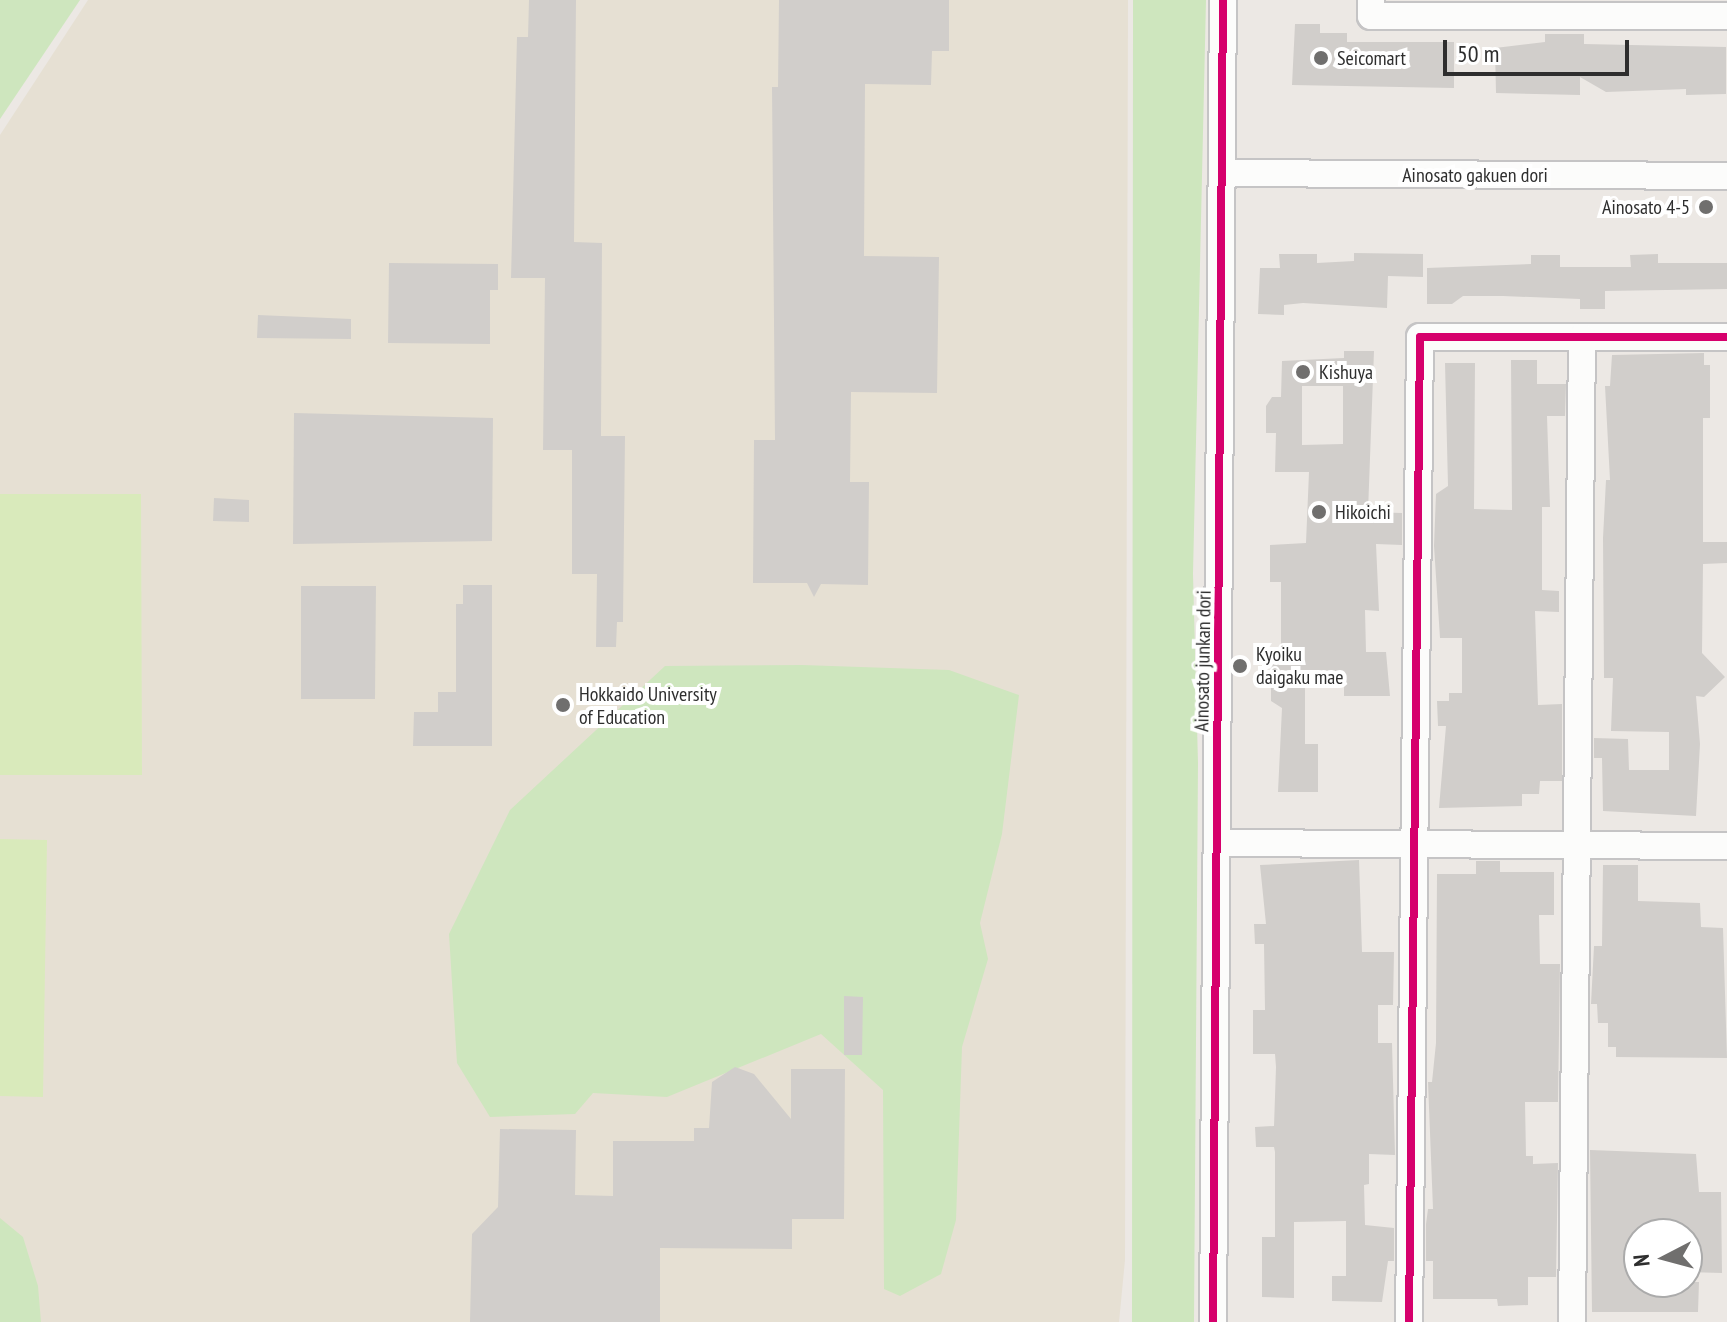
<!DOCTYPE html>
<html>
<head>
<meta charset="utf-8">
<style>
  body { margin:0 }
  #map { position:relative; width:1727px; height:1322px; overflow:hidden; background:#ece8e4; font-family:"PT Sans Narrow",sans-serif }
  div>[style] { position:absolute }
  .education>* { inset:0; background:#e6e0d3 }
  .green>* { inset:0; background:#cee6be }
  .pitch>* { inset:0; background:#d9eabb }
  .building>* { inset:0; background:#d1cecb }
  .roads { filter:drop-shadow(2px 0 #c5c4c5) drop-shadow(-2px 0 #c5c4c5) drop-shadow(0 2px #c5c4c5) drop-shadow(0 -2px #c5c4c5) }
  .minor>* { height:26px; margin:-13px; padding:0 13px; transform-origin:13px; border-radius:13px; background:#fcfcfb }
  .cycleway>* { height:8px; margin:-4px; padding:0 4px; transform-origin:4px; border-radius:4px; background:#d6006c }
  .dots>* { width:22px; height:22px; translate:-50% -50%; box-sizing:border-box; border:4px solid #fff; border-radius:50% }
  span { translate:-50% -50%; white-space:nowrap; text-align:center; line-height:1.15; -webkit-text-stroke:8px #fff; paint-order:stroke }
  .poi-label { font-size:20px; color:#2e2e2e }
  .left { translate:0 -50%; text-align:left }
  .right { translate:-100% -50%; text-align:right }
  .street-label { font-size:20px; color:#2e2e2e }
  .north { position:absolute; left:1623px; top:1218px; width:80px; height:80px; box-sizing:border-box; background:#fff; border:2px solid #ababab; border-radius:50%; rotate:264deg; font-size:22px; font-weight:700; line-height:32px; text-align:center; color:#2e2e2e }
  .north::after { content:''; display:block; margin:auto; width:28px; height:36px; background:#706f6e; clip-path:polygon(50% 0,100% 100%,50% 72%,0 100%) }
  .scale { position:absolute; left:1443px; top:40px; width:186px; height:36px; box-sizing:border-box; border:4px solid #2e2e2e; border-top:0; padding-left:10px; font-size:24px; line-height:28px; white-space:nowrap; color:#2e2e2e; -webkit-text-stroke:6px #fff; paint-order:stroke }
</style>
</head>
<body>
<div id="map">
  <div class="education">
    <i style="clip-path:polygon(88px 0,1128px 0,1125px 1260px,1119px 1322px,0 1322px,0 135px)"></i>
  </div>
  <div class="green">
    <i style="clip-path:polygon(0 0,80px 0,0 119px)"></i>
    <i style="clip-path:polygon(1133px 0,1206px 0,1193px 574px,1198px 763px,1194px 1322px,1132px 1322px)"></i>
    <i style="clip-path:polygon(802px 665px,949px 670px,1019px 695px,1002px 834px,980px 923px,988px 959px,962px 1047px,956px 1220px,941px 1274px,900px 1296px,884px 1289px,883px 1090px,821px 1034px,667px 1097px,593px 1093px,575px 1114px,490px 1117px,457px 1063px,449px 934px,510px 810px,665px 666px)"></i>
    <i style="clip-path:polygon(0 1218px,23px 1237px,38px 1286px,41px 1322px,0 1322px)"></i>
  </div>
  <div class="pitch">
    <i style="clip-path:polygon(0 494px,141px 494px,142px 775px,0 775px)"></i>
    <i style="clip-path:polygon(0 839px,47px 840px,43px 1097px,0 1096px)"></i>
  </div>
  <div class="building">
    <i style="clip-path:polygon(529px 0,576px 0,574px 242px,602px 243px,601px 436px,625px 436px,623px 622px,617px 622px,616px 647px,596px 647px,597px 574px,572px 574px,572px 450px,543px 450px,545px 278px,511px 278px,517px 37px,528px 37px)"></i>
    <i style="clip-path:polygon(779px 0,949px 0,949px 51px,932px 51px,931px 85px,865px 84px,864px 256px,939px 257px,937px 393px,851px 392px,850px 482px,869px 482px,868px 585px,821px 584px,814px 597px,807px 583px,753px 583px,754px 440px,775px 440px,772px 87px,778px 87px)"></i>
    <i style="clip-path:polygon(1295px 24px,1320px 24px,1320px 33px,1347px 33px,1347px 42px,1454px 42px,1454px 88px,1292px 85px)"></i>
    <i style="clip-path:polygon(1545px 34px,1584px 34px,1584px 44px,1726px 47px,1726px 94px,1686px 95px,1686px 89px,1606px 92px,1580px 77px,1580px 95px,1496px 93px,1495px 48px,1545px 42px)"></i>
    <i style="clip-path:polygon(1354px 253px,1423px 254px,1423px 277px,1388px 276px,1387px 308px,1303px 303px,1284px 305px,1284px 315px,1258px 314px,1260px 268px,1280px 268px,1279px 254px,1317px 254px,1317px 263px,1354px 261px)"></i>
    <i style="clip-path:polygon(1658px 254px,1658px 263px,1727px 263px,1727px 289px,1605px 291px,1605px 309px,1580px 309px,1580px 299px,1503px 296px,1463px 296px,1452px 304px,1427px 304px,1427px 268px,1531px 264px,1531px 255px,1560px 255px,1560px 267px,1631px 267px,1630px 255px)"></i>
    <i style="clip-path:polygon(389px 263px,498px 264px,498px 290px,490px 290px,490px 344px,388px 343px)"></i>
    <i style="clip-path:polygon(258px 315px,351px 319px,351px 339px,257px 338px)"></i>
    <i style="clip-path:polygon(evenodd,1344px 351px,1374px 351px,1368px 512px,1402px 513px,1402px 545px,1376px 544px,1379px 611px,1365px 610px,1366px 652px,1386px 652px,1390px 696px,1344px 696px,1344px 686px,1305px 685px,1305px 744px,1318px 744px,1318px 792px,1278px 792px,1282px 708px,1271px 701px,1271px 661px,1281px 650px,1281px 582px,1270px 582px,1270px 545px,1306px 543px,1309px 472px,1275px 472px,1276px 433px,1266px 433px,1266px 406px,1272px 397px,1281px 397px,1282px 361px,1344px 358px,1344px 351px,1302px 386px,1343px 386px,1343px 444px,1302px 445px,1302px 386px)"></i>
    <i style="clip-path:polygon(1704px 353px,1704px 365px,1710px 365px,1710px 418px,1703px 418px,1703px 542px,1727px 542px,1727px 563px,1703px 564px,1702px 653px,1725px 677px,1704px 697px,1696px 696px,1700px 744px,1696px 816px,1603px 811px,1602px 758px,1594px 758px,1594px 738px,1628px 739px,1629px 770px,1669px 770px,1669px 732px,1611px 731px,1613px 678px,1604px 678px,1603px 538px,1606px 480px,1610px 480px,1605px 386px,1610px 386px,1612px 355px)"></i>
    <i style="clip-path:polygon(1511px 360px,1537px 360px,1537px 384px,1566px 384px,1565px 416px,1547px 416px,1550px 507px,1542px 507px,1542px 590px,1559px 591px,1559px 612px,1535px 611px,1538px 705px,1562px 704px,1562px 781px,1540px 781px,1539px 794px,1522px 794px,1522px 806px,1439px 808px,1446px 726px,1438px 726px,1437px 701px,1449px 701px,1449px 693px,1462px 693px,1462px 638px,1440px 638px,1434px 546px,1436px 494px,1448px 486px,1445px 363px,1475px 363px,1474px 509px,1512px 510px)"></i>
    <i style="clip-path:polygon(294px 413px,493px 418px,492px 541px,293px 544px)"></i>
    <i style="clip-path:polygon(214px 498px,249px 500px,249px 522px,213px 521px)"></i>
    <i style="clip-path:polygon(463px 585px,492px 585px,492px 746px,413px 746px,414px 712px,438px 712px,438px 692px,456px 692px,456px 604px,463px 604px)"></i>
    <i style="clip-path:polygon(301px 586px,376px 586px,375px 699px,301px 699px)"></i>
    <i style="clip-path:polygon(1359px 860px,1362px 952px,1394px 952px,1393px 1005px,1378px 1005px,1378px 1043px,1392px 1043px,1395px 1155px,1369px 1154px,1369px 1184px,1364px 1185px,1365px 1225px,1394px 1228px,1394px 1261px,1388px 1261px,1382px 1302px,1332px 1301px,1332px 1276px,1346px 1276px,1346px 1221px,1294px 1222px,1294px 1298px,1262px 1297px,1262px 1237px,1275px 1237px,1275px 1152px,1274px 1147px,1256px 1147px,1255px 1127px,1274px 1126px,1276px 1067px,1275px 1054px,1253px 1054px,1253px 1010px,1265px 1010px,1264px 944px,1255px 944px,1254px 924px,1266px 924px,1260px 865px)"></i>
    <i style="clip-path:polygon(1476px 861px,1500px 861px,1500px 872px,1554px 872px,1554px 915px,1539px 915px,1540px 964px,1560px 964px,1558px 1102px,1525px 1102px,1526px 1156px,1533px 1156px,1533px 1164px,1558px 1163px,1556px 1277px,1528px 1277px,1528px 1305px,1498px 1306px,1497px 1299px,1433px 1299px,1433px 1261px,1426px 1261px,1426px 1224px,1428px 1209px,1433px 1209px,1428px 1082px,1432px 1082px,1436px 1043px,1437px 874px,1476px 874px)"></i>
    <i style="clip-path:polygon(1603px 865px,1638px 865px,1638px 901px,1700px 903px,1701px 927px,1723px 928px,1727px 1058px,1616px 1057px,1616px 1047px,1608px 1047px,1608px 1023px,1598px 1023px,1597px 1004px,1591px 1004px,1594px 946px,1602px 946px)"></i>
    <i style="clip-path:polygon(844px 996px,863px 997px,862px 1055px,844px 1055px)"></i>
    <i style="clip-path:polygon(735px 1067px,754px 1074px,791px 1119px,791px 1069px,845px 1069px,844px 1219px,792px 1219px,792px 1249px,660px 1248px,660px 1322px,470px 1322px,472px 1234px,498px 1207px,500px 1129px,576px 1130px,575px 1195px,613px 1196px,613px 1141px,694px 1141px,694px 1128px,709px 1128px,712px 1082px)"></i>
    <i style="clip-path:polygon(1590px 1150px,1696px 1154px,1699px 1192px,1721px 1192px,1722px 1273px,1687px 1272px,1687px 1234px,1639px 1234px,1639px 1282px,1699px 1282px,1698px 1312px,1592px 1312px)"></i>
  </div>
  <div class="roads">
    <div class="minor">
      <i style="left:1371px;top:0;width:16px;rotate:90deg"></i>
      <i style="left:1371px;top:16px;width:356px"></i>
      <i style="left:1224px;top:173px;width:503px;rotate:0.34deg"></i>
      <i style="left:1218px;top:843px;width:509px;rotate:0.34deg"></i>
      <i style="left:1213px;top:1322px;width:1322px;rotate:-89.57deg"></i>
      <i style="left:1409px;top:1322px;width:985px;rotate:-89.36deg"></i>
      <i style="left:1420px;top:337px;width:307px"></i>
      <i style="left:1572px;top:1322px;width:985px;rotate:-89.42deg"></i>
    </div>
  </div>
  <div class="cycleway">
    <i style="left:1213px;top:1322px;width:1322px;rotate:-89.57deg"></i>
    <i style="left:1409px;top:1322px;width:985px;rotate:-89.36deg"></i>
    <i style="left:1420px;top:337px;width:307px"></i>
  </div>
  <div class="dots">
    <i style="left:1321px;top:58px;background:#706f6e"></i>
    <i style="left:1706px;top:207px;background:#706f6e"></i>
    <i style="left:1303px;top:372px;background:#706f6e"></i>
    <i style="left:1319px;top:512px;background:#706f6e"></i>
    <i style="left:1240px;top:666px;background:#706f6e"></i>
    <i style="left:563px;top:705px;background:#706f6e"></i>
  </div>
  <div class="poi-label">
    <span class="left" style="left:1337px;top:58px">Seicomart</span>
    <span class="right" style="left:1690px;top:207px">Ainosato 4-5</span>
    <span class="left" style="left:1319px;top:372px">Kishuya</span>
    <span class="left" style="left:1335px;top:512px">Hikoichi</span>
    <span class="left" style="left:1256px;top:666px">Kyoiku<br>daigaku mae</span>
    <span class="left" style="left:579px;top:706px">Hokkaido University<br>of Education</span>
  </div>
  <div class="street-label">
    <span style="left:1475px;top:175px">Ainosato gakuen dori</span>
    <span style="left:1203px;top:661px;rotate:-89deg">Ainosato junkan dori</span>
  </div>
  <div class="north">N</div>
  <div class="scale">50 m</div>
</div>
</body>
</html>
